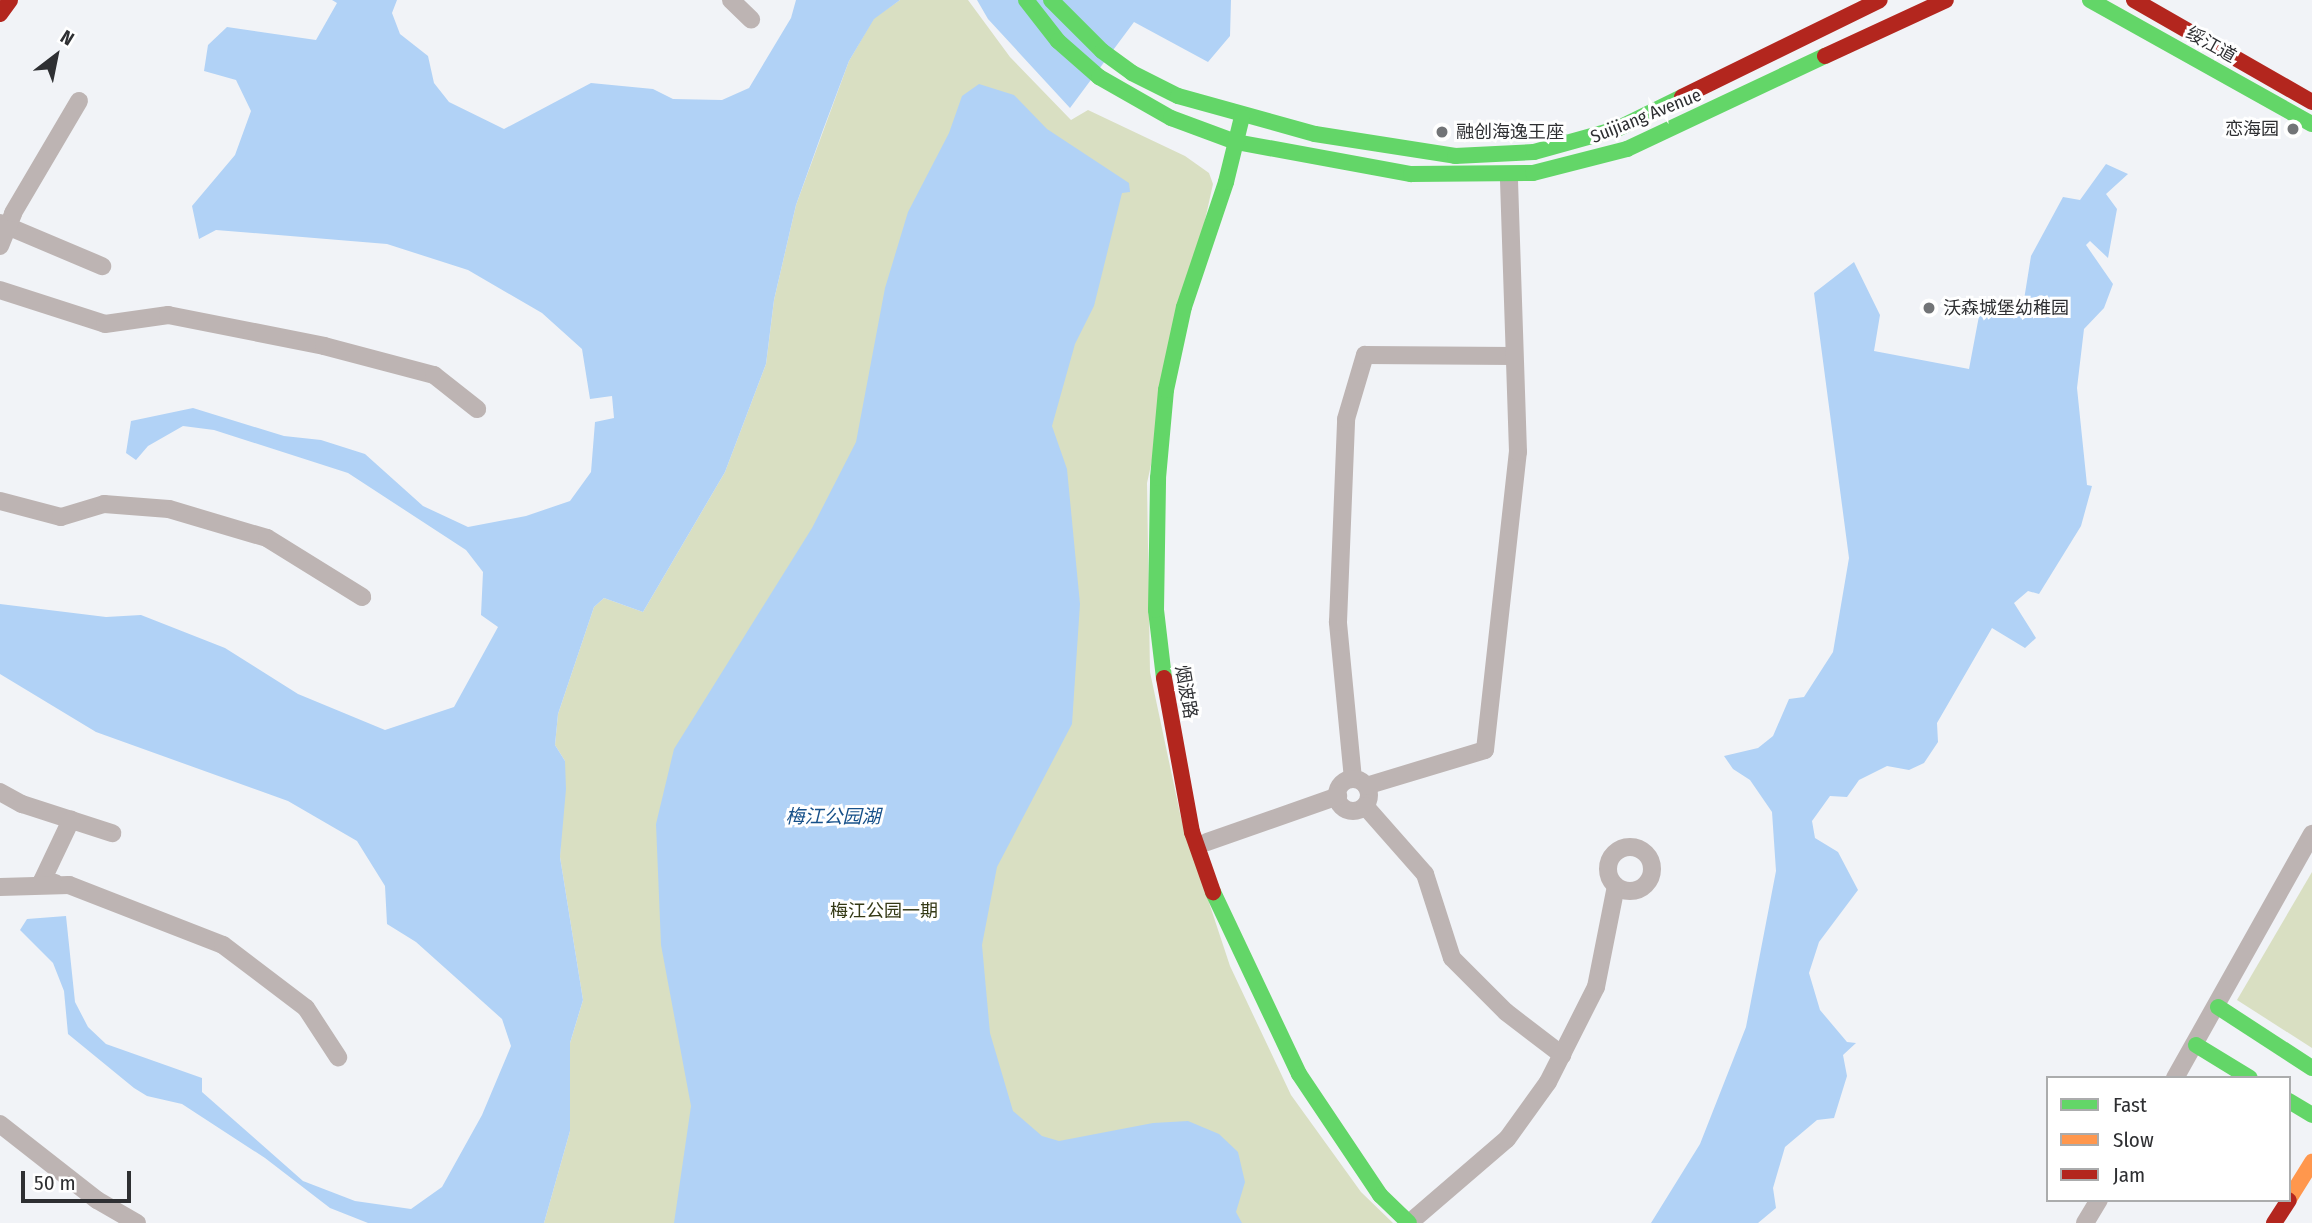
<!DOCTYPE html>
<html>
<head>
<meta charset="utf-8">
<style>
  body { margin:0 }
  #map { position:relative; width:2312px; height:1223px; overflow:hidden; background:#f1f3f7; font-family:"Fira Sans Condensed","Noto Sans SC",sans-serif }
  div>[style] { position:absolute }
  .green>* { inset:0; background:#d9dfc2 }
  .water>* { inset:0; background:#b1d2f6 }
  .street>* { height:18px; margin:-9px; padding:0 9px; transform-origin:9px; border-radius:9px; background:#bdb4b3 }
  .street>.ring { margin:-9px; padding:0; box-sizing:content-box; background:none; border:18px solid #bdb4b3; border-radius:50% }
  .fast>* { height:16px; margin:-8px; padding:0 8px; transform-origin:8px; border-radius:8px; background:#63d668 }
  .slow>* { height:16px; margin:-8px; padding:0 8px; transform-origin:8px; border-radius:8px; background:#ff974d }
  .jam>* { height:16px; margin:-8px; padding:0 8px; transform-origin:8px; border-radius:8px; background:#b3261e }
  .dots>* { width:19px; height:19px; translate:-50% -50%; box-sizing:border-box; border:4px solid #fff; border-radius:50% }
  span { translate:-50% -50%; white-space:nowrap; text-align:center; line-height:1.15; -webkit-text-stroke:6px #fff; paint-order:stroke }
  .street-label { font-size:18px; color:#2e2f32 }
  .poi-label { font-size:18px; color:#2e2f32 }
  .right { translate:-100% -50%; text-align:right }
  .left { translate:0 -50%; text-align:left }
  .park-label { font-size:18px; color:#343915 }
  .water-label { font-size:19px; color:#165089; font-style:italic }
  .legend { position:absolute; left:2046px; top:1076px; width:245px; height:126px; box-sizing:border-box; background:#fff; border:2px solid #abacad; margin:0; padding:9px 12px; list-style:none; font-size:21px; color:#2e2f32 }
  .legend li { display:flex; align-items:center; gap:14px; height:35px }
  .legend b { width:35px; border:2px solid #abacad }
  .north { position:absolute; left:21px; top:21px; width:70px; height:70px; -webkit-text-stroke:5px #fff; paint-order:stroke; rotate:32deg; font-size:19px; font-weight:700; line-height:28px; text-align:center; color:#2e2f32 }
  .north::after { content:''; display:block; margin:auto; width:24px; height:32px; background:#2e2f32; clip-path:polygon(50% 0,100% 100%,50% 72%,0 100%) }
  .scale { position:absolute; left:21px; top:1171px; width:110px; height:32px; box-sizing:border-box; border:4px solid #2e2f32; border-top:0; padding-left:9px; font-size:21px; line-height:24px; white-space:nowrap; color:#2e2f32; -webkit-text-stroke:5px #fff; paint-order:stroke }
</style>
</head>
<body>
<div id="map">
  <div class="green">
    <i style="clip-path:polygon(900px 0,968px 0,1010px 57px,1071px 120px,1088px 110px,1185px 156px,1209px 173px,1213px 184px,1147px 483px,1150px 672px,1181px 818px,1230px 966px,1291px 1095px,1361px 1192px,1393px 1223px,544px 1223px,570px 1131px,570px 1043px,583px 1000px,560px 857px,565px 761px,555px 745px,558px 714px,594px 607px,604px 598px,643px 612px,725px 472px,766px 364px,774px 300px,796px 205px,849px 61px,874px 18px)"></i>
    <i style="clip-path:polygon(2312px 872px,2312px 1048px,2237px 1000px)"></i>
  </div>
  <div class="water">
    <i style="clip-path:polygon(332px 0,397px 0,392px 13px,400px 34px,428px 56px,434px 83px,449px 102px,504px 129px,591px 83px,653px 89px,673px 99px,722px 100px,749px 88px,791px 18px,796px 0,900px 0,874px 19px,849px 61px,823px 130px,796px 205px,774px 300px,766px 364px,725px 472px,643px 612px,604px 598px,594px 607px,558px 714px,555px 745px,565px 761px,566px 789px,560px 857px,583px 1000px,570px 1043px,570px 1131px,544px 1223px,368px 1223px,330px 1208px,265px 1158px,182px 1104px,147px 1096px,134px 1088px,68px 1034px,64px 991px,53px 963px,20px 930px,27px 919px,66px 916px,75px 1002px,88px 1027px,106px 1044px,202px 1078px,202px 1092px,303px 1181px,355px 1201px,411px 1209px,442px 1187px,482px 1115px,511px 1046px,502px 1019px,416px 942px,387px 924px,385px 886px,357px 841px,288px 801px,96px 732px,0 674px,0 604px,106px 617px,141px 615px,225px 648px,298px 694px,385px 730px,454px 707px,498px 627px,481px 615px,483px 572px,466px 550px,348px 473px,214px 430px,183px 426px,148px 446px,136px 460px,126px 453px,131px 421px,193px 408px,284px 436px,321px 440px,365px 454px,423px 506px,468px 527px,526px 516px,570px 501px,591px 472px,595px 422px,614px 418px,612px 396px,590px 399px,582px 349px,542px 313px,468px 270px,387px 244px,216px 230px,199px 239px,192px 206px,235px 155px,251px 111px,236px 80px,204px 71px,208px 45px,227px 27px,316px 40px,337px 3px)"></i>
    <i style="clip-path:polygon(977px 0,1231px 0,1230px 36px,1208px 62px,1134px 22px,1070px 108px,988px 19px)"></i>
    <i style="clip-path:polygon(979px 84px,1014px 95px,1047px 129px,1129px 183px,1130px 192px,1122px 193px,1094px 306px,1075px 344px,1052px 426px,1067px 469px,1080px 604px,1072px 724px,997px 867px,982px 945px,990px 1033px,1013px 1111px,1042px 1136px,1059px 1141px,1153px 1123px,1188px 1121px,1219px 1134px,1238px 1152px,1245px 1182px,1236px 1212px,1242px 1223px,674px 1223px,691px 1106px,661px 945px,656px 824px,674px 749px,812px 528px,856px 442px,885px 288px,908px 212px,949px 133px,962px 96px)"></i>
    <i style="clip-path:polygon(2106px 164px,2128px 174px,2106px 194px,2117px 209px,2108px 258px,2090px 241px,2086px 245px,2113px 284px,2104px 308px,2084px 329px,2077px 388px,2087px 485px,2092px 486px,2081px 526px,2039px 594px,2028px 591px,2014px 603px,2036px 638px,2025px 648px,1992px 628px,1937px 723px,1938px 742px,1924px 763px,1909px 770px,1887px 766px,1859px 780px,1847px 797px,1830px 796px,1812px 821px,1815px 838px,1838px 852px,1858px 890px,1819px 942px,1809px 973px,1820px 1010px,1847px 1042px,1856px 1043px,1843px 1055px,1847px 1076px,1834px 1118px,1817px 1120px,1785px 1147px,1773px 1188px,1776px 1208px,1758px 1223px,1651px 1223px,1700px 1144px,1746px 1027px,1776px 871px,1772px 812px,1750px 780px,1733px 769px,1724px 756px,1758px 748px,1773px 736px,1789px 699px,1804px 697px,1833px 652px,1849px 558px,1814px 293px,1854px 262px,1880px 315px,1874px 351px,1969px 369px,1982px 300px,2023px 306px,2031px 256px,2063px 197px,2080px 200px)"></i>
  </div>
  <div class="street">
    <i style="left:731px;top:0;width:28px;rotate:44deg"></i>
    <i style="left:0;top:223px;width:111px;rotate:22.9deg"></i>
    <i style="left:0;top:246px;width:35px;rotate:-68deg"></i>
    <i style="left:13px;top:213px;width:130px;rotate:-59.5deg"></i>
    <i style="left:0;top:290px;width:110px;rotate:17.9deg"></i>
    <i style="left:105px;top:324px;width:64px;rotate:-8.1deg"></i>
    <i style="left:168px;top:315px;width:159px;rotate:11.2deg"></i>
    <i style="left:324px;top:346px;width:114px;rotate:14.8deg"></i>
    <i style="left:434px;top:375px;width:55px;rotate:38.3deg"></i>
    <i style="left:0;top:501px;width:63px;rotate:14.7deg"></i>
    <i style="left:61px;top:517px;width:45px;rotate:-16.8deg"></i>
    <i style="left:104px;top:504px;width:65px;rotate:4.4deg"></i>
    <i style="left:169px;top:509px;width:102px;rotate:16.5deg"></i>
    <i style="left:267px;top:538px;width:112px;rotate:31.8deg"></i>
    <i style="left:1353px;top:779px;width:158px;rotate:-95.5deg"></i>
    <i style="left:1338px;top:622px;width:203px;rotate:-87.7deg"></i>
    <i style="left:1346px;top:419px;width:67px;rotate:-73.5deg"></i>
    <i style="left:1365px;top:355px;width:149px;rotate:0.4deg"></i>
    <i class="ring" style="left:1337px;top:779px;width:14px;height:14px"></i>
    <i style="left:1366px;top:786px;width:124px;rotate:-16.8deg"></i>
    <i style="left:1485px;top:750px;width:300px;rotate:-83.7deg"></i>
    <i style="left:1518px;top:452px;width:277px;rotate:-91.9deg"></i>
    <i style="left:0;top:792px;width:25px;rotate:29deg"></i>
    <i style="left:22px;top:804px;width:95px;rotate:17.9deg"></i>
    <i style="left:1365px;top:806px;width:91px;rotate:48.6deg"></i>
    <i style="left:1425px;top:874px;width:88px;rotate:72.2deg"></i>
    <i style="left:1452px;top:958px;width:76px;rotate:45deg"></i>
    <i style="left:1506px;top:1012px;width:71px;rotate:37.5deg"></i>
    <i style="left:1207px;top:842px;width:139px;rotate:-19.3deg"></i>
    <i class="ring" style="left:1608px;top:847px;width:26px;height:26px"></i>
    <i style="left:55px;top:883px;width:13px;rotate:-171deg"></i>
    <i style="left:42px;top:881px;width:68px;rotate:-64.6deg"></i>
    <i style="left:0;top:887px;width:69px;rotate:-1.7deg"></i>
    <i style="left:69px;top:885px;width:165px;rotate:21.3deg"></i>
    <i style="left:223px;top:945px;width:104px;rotate:37.2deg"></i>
    <i style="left:306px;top:1008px;width:59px;rotate:56.9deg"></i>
    <i style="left:2175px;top:1078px;width:280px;rotate:-60.7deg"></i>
    <i style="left:0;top:1124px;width:123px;rotate:38.1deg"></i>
    <i style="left:97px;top:1200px;width:46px;rotate:29.9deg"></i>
    <i style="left:1415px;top:1218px;width:121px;rotate:-40.7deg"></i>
    <i style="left:1507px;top:1139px;width:70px;rotate:-54.3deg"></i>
    <i style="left:1548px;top:1082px;width:106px;rotate:-63.2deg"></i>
    <i style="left:1596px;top:987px;width:103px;rotate:-78.8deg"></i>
    <i style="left:2085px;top:1223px;width:27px;rotate:-59deg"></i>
  </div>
  <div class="fast">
    <i style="left:1026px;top:0;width:52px;rotate:52deg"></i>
    <i style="left:1058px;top:41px;width:55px;rotate:41.3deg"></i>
    <i style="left:1099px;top:77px;width:83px;rotate:29.7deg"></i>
    <i style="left:1171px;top:118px;width:69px;rotate:20.3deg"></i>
    <i style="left:1236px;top:142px;width:178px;rotate:10.4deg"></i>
    <i style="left:1411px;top:174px;width:122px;rotate:-0.5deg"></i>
    <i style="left:1533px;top:173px;width:97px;rotate:-14.3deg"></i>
    <i style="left:1627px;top:149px;width:219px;rotate:-25.2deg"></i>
    <i style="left:1051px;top:0;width:72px;rotate:45deg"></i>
    <i style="left:1102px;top:51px;width:37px;rotate:36deg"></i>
    <i style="left:1132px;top:73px;width:51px;rotate:26.6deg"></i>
    <i style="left:1178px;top:96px;width:142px;rotate:15.5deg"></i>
    <i style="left:1315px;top:134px;width:142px;rotate:8.9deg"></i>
    <i style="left:1455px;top:156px;width:79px;rotate:-2.9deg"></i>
    <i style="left:1534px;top:152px;width:86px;rotate:-15.5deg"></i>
    <i style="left:1617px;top:129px;width:72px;rotate:-26.2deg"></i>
    <i style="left:2090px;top:0;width:254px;rotate:29.2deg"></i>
    <i style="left:1164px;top:678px;width:68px;rotate:-96.7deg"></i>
    <i style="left:1156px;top:610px;width:132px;rotate:-89.1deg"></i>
    <i style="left:1158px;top:478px;width:88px;rotate:-84.8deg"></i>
    <i style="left:1166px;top:390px;width:85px;rotate:-77.8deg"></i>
    <i style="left:1184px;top:307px;width:132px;rotate:-71.4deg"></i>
    <i style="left:1226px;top:182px;width:67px;rotate:-76.2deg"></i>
    <i style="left:1213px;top:892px;width:201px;rotate:64.7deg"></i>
    <i style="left:1299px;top:1074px;width:146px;rotate:56.2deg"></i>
    <i style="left:1380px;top:1195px;width:40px;rotate:44deg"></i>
    <i style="left:2218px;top:1007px;width:112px;rotate:33deg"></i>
    <i style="left:2196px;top:1045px;width:63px;rotate:31.4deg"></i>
    <i style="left:2289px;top:1101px;width:27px;rotate:31deg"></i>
  </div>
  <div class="slow">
    <i style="left:2289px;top:1199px;width:44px;rotate:-58.1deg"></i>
  </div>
  <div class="jam">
    <i style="left:2134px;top:0;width:205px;rotate:29.8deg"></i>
    <i style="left:0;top:14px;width:17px;rotate:-54deg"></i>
    <i style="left:1825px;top:56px;width:133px;rotate:-24.8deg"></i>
    <i style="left:1682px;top:97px;width:220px;rotate:-26.1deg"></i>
    <i style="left:1164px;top:678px;width:157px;rotate:79.7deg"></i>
    <i style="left:1192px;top:832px;width:64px;rotate:70.7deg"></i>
    <i style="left:2274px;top:1223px;width:27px;rotate:-57deg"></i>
  </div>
  <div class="dots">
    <i style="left:2293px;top:129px;background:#727477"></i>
    <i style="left:1442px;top:132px;background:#727477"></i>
    <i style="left:1929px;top:308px;background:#727477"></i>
  </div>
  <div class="street-label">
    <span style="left:2211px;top:45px;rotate:29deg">绥江道</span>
    <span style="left:1646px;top:116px;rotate:-22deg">Suijiang Avenue</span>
    <span style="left:1186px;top:692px;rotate:80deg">烟波路</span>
  </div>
  <div class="poi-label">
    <span class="right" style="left:2279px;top:129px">恋海园</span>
    <span class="left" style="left:1456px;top:132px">融创海逸王座</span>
    <span class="left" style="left:1943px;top:308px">沃森城堡幼稚园</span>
  </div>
  <div class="park-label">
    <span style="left:884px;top:911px">梅江公园一期</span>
  </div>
  <div class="water-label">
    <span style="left:833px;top:817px">梅江公园湖</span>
  </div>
  <ul class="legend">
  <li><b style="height:9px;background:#63d668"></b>Fast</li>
  <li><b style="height:9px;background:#ff974d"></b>Slow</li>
  <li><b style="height:9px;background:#b3261e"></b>Jam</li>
  </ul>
  <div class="north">N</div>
  <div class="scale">50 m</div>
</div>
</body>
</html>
